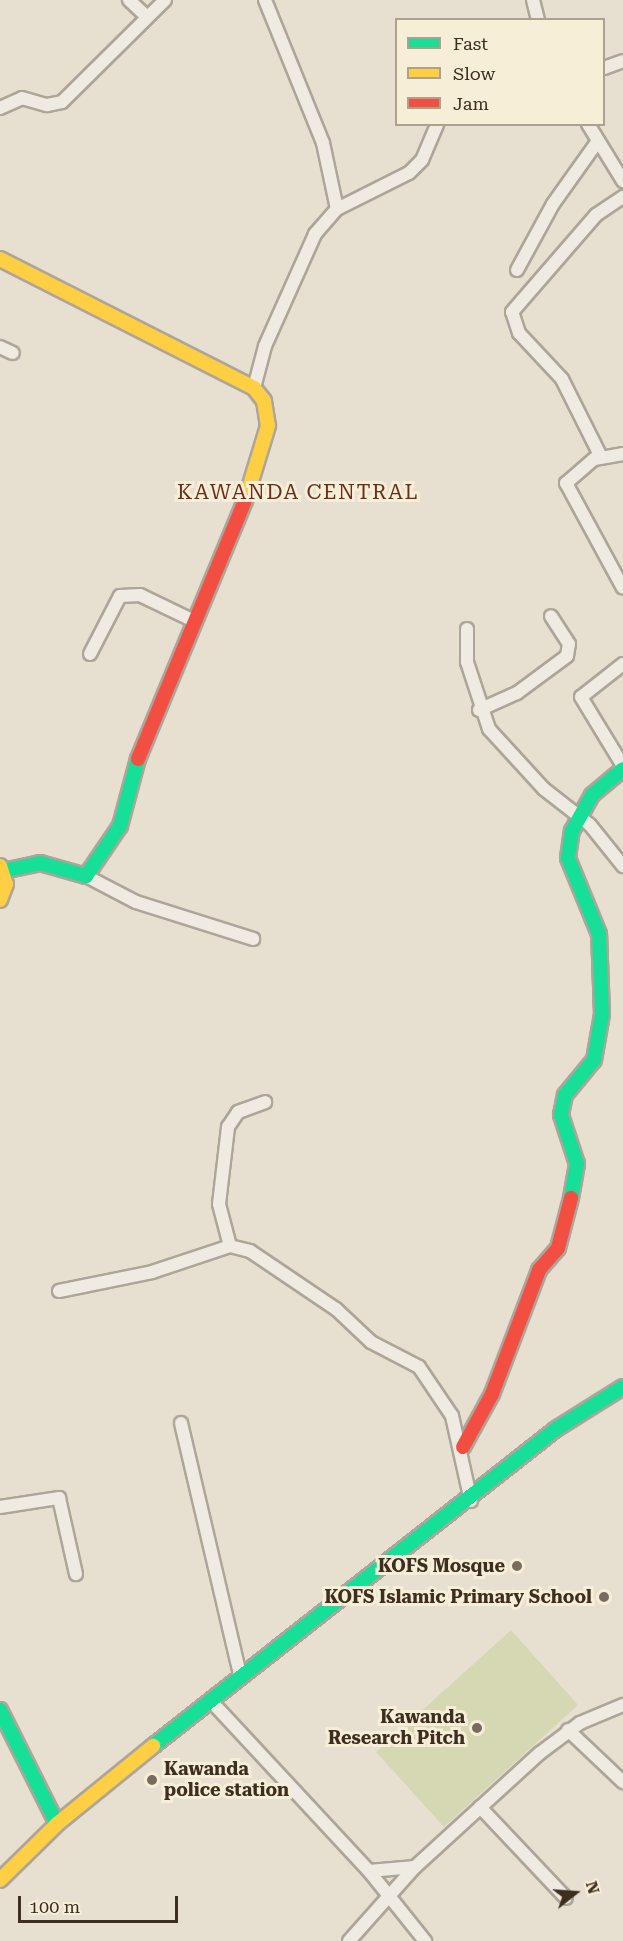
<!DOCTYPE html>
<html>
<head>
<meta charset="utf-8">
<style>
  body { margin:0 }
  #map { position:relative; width:623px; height:1941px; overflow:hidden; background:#e7e0d1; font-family:"Roboto Serif",serif }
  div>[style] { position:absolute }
  .green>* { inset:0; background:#d6d7b3 }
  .roads { filter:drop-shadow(2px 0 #ada599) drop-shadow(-2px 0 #ada599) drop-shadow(0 2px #ada599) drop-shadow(0 -2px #ada599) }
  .street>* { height:12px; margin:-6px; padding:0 6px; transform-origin:6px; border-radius:6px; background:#efebe3 }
  .fast>* { height:14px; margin:-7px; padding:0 7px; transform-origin:7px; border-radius:7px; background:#16e098 }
  .slow>* { height:14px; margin:-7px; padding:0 7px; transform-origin:7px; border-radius:7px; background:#ffcf43 }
  .jam>* { height:14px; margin:-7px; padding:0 7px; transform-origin:7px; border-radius:7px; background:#f24e42 }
  .dots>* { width:16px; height:16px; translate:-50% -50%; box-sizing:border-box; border:3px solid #f7eed8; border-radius:50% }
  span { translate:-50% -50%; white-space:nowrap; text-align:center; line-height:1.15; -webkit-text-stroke:6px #f7eed8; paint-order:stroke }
  .poi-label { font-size:18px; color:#3d2e20; font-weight:700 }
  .right { translate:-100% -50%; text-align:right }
  .left { translate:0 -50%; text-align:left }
  .quarter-label { font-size:21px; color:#6b2e1e; letter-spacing:1.5px }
  .legend { position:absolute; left:395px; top:18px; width:210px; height:108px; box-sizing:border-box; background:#f7eed8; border:2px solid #ada18e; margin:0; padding:8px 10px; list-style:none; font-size:18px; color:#3d2e20 }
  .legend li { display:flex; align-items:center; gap:12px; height:30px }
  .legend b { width:30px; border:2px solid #ada18e }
  .north { position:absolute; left:545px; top:1863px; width:60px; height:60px; -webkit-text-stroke:4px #f7eed8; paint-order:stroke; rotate:73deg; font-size:16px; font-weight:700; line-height:24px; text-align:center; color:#3d2e20 }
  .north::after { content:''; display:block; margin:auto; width:21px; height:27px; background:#3d2e20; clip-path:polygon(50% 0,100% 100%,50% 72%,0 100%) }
  .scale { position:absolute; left:18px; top:1896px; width:160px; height:27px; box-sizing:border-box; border:3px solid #3d2e20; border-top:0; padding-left:8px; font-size:18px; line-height:21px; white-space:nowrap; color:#3d2e20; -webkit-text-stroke:4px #f7eed8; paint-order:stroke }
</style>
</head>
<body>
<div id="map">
  <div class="green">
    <i style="clip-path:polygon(511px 1630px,578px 1705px,444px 1827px,376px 1752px)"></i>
  </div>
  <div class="roads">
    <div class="street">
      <i style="left:129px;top:0;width:23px;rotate:43deg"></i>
      <i style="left:265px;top:0;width:154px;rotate:67.9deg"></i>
      <i style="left:323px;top:143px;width:67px;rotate:78deg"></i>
      <i style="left:533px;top:0;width:21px;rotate:76deg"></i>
      <i style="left:604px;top:68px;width:20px;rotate:-20deg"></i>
      <i style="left:0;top:108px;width:24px;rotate:-24deg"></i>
      <i style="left:22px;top:98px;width:26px;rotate:16deg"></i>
      <i style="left:47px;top:105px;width:15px;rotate:-11deg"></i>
      <i style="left:62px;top:102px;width:145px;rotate:-44.7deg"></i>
      <i style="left:588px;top:124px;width:67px;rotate:58.4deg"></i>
      <i style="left:517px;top:270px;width:75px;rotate:-61.4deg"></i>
      <i style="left:553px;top:204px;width:77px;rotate:-54.5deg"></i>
      <i style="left:0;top:347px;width:14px;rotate:25deg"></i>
      <i style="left:254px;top:388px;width:43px;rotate:-75.3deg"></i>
      <i style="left:265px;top:346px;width:123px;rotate:-65.9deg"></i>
      <i style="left:315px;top:234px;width:33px;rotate:-49deg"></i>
      <i style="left:337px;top:209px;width:80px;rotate:-26.6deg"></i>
      <i style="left:409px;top:173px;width:18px;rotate:-45deg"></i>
      <i style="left:422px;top:160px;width:39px;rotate:-67deg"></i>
      <i style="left:623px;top:454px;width:29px;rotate:170deg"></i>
      <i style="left:594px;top:459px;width:37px;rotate:139deg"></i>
      <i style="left:566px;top:483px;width:119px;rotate:61.5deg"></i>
      <i style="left:601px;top:457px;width:87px;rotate:-116.6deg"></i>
      <i style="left:562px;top:379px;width:63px;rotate:-133.1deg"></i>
      <i style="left:519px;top:333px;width:22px;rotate:-108deg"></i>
      <i style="left:512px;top:312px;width:128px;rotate:-49.1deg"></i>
      <i style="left:596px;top:215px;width:32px;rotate:-34deg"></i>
      <i style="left:467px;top:629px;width:33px;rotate:90deg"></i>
      <i style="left:467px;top:662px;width:71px;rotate:71.8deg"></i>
      <i style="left:489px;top:729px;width:81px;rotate:47.5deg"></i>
      <i style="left:544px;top:789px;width:58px;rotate:38deg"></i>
      <i style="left:590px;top:825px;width:53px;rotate:51.2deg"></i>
      <i style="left:90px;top:654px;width:65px;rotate:-62.7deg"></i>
      <i style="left:120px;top:596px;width:20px;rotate:-3deg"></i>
      <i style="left:140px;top:595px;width:58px;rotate:25.7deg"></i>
      <i style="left:623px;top:664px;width:53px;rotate:141.8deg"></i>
      <i style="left:581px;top:697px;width:81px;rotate:58.7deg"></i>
      <i style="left:479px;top:710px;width:42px;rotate:-24.1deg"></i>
      <i style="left:517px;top:693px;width:62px;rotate:-36.5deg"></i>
      <i style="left:567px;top:656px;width:12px;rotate:-81deg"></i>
      <i style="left:569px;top:644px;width:33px;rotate:-123deg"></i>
      <i style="left:86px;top:876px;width:56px;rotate:27.5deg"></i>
      <i style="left:136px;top:902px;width:123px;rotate:17.5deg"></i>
      <i style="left:230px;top:1246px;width:43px;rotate:-104.7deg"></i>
      <i style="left:219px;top:1204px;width:78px;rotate:-83.3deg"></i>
      <i style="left:228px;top:1127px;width:18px;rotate:-56deg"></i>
      <i style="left:238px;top:1112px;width:29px;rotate:-20deg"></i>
      <i style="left:59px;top:1291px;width:95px;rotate:-11.5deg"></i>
      <i style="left:152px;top:1272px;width:82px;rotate:-18.4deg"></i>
      <i style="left:230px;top:1246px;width:21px;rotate:14deg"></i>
      <i style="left:250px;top:1251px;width:104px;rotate:34deg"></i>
      <i style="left:336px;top:1309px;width:48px;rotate:43.3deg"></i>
      <i style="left:371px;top:1342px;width:54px;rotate:27.5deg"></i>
      <i style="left:419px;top:1367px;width:59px;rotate:56deg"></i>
      <i style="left:452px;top:1416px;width:87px;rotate:77.4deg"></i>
      <i style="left:181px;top:1423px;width:259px;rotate:76.8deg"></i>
      <i style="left:0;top:1507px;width:60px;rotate:-8.7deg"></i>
      <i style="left:59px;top:1498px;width:78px;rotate:77.4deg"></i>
      <i style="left:211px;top:1701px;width:232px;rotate:47.1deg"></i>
      <i style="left:369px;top:1871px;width:90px;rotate:51.3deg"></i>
      <i style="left:568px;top:1730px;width:76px;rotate:43.4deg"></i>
      <i style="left:480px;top:1807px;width:125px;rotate:46.6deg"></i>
      <i style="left:369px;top:1871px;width:46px;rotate:-5deg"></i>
      <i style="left:349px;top:1941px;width:99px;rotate:-48.3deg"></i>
      <i style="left:415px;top:1867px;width:169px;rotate:-42.4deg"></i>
      <i style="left:540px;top:1753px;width:50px;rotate:-36.9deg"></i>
      <i style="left:580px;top:1723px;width:47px;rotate:-22.7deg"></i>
    </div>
    <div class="fast">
      <i style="left:3px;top:871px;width:38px;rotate:-12deg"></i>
      <i style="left:40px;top:863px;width:48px;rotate:15.8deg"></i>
      <i style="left:86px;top:876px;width:60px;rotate:-55.8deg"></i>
      <i style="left:120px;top:826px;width:69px;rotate:-75deg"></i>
      <i style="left:571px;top:1198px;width:35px;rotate:-80deg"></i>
      <i style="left:577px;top:1164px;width:52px;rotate:-108.1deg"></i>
      <i style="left:561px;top:1115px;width:20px;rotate:-79deg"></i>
      <i style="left:565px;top:1095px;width:45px;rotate:-50.4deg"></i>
      <i style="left:594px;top:1060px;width:47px;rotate:-80.1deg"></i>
      <i style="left:602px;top:1014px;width:80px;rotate:-92.1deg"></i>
      <i style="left:599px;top:934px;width:82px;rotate:-112.2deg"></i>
      <i style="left:568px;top:858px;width:27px;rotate:-82deg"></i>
      <i style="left:572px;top:831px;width:41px;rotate:-60.9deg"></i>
      <i style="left:592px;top:795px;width:40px;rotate:-40deg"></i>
      <i style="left:0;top:1710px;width:127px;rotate:63.4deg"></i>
      <i style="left:153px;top:1746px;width:513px;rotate:-38.19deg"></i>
      <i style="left:556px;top:1429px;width:79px;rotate:-32.1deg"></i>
    </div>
    <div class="slow">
      <i style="left:0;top:259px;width:285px;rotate:26.9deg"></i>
      <i style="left:254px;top:388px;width:16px;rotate:52deg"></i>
      <i style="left:264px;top:401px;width:25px;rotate:81deg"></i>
      <i style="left:268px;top:426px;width:78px;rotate:107deg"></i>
      <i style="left:0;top:866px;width:19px;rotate:72deg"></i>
      <i style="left:6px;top:884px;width:17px;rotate:111deg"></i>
      <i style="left:0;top:1880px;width:80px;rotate:-44.5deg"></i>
      <i style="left:57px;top:1824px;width:124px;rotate:-39.1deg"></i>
    </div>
    <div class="jam">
      <i style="left:138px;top:759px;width:279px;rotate:-67.5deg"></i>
      <i style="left:463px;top:1447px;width:60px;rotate:-61.3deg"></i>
      <i style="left:492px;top:1394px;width:133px;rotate:-69.2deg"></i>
      <i style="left:539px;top:1270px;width:29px;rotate:-49deg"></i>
      <i style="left:558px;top:1248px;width:52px;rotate:-75.4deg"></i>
    </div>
  </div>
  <div class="dots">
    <i style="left:517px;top:1566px;background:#786c5e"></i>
    <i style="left:604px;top:1597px;background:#786c5e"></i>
    <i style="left:477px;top:1728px;background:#786c5e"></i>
    <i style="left:152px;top:1780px;background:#786c5e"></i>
  </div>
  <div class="poi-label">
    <span class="right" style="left:505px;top:1566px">KOFS Mosque</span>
    <span class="right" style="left:592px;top:1597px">KOFS Islamic Primary School</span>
    <span class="right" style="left:465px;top:1728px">Kawanda<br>Research Pitch</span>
    <span class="left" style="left:164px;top:1780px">Kawanda<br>police station</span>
  </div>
  <div class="quarter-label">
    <span style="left:298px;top:492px">KAWANDA CENTRAL</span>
  </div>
  <ul class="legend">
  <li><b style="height:8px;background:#16e098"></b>Fast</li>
  <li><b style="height:8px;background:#ffcf43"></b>Slow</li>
  <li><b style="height:8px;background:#f24e42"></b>Jam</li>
  </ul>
  <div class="north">N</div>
  <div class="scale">100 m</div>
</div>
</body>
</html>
